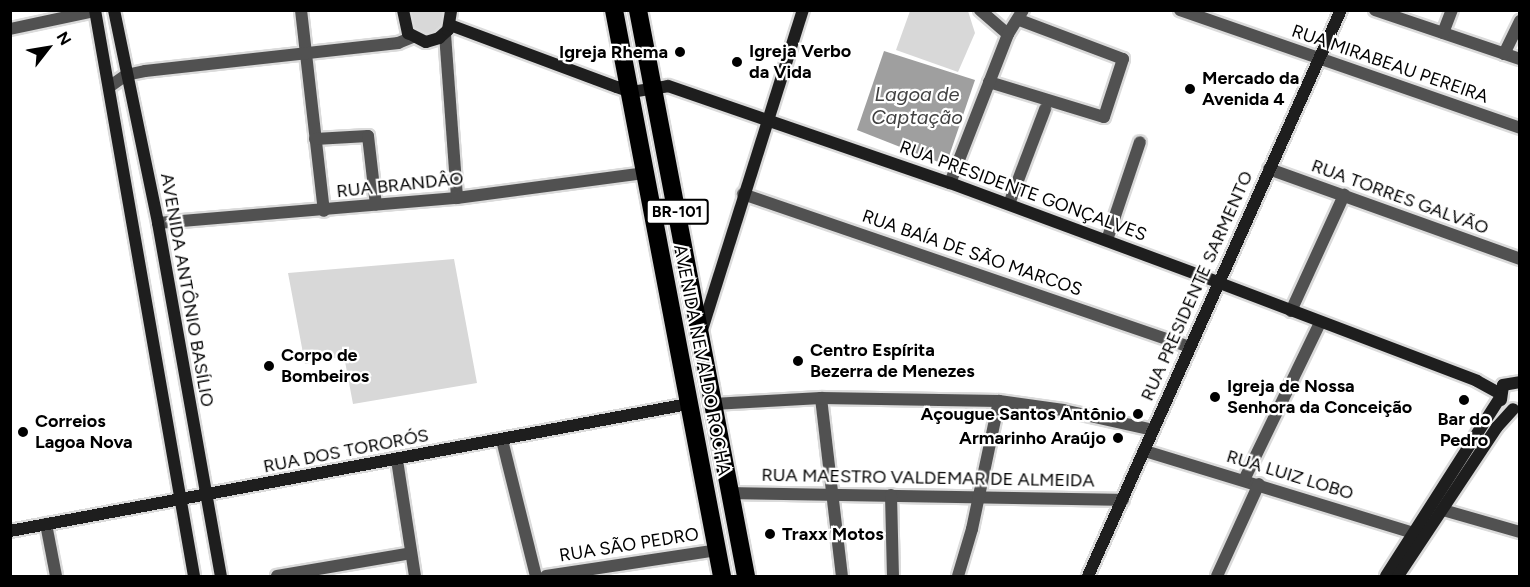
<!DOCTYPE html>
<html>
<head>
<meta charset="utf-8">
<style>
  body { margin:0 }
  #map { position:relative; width:1530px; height:587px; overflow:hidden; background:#fff; font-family:Figtree,sans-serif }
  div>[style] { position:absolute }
  .green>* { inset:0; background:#d8d8d8 }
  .water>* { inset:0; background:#9f9f9f }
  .roads { filter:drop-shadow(2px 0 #dbdbdb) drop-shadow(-2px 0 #dbdbdb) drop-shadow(0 2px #dbdbdb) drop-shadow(0 -2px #dbdbdb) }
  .street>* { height:12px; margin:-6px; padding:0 6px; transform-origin:6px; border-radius:6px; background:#515151 }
  .secondary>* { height:12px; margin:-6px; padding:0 6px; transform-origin:6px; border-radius:6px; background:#1e1e1e }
  .highway>* { height:18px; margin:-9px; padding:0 9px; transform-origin:9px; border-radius:9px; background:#000 }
  .dots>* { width:16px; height:16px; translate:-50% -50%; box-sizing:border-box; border:3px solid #fff; border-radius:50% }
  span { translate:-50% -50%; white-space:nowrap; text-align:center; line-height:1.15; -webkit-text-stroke:4.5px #fff; paint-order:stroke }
  .shield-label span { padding:2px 4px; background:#fff; border:2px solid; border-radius:4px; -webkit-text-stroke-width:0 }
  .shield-label { font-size:16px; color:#000; font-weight:700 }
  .poi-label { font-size:18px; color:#000; font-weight:700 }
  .right { translate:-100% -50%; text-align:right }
  .left { translate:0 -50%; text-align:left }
  .street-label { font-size:18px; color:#000 }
  .water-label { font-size:20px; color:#404040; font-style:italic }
  .frame { position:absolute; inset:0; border:12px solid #000; pointer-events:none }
  .north { position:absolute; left:18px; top:18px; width:60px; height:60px; -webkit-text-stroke:4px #fff; paint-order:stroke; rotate:59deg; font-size:16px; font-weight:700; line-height:24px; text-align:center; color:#000 }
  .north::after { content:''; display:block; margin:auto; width:21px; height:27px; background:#000; clip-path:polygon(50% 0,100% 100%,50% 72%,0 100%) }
</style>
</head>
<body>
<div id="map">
  <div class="green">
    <i style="clip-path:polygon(412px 11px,446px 11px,445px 28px,430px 37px,418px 33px,411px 23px)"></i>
    <i style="clip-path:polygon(910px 11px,968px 11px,975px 33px,958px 72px,896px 50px)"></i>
    <i style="clip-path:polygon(454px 259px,477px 383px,353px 404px,344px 356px,305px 364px,288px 273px)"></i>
  </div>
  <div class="water">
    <i style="clip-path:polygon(884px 51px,975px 80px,946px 165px,857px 130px)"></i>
  </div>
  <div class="roads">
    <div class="street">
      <i style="left:301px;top:10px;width:202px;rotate:83.5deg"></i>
      <i style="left:980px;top:10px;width:37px;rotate:41deg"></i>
      <i style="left:1180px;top:10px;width:360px;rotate:19.1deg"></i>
      <i style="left:1375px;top:10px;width:153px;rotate:18.7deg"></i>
      <i style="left:10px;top:29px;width:87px;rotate:-12deg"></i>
      <i style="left:1443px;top:33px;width:25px;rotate:-69deg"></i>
      <i style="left:445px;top:34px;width:164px;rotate:85.8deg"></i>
      <i style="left:1504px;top:54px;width:37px;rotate:-64deg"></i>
      <i style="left:989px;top:82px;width:120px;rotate:16.9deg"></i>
      <i style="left:1104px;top:117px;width:61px;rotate:-71.9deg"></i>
      <i style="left:1123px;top:59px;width:111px;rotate:-159.4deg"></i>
      <i style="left:109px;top:87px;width:21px;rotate:-35deg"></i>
      <i style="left:126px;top:75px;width:19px;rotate:-12deg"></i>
      <i style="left:145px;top:71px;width:255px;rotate:-6.3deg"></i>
      <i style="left:398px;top:43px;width:16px;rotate:-22deg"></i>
      <i style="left:315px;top:139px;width:53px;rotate:-3.2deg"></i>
      <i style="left:368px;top:136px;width:69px;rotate:83.4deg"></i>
      <i style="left:1269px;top:169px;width:267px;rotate:19.7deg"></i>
      <i style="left:950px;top:183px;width:160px;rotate:-68.7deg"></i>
      <i style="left:1008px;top:34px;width:28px;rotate:-58deg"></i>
      <i style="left:743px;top:194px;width:472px;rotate:18.9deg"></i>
      <i style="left:1009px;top:204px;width:102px;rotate:-69.2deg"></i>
      <i style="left:158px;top:223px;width:300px;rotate:-4.8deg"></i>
      <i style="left:457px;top:198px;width:190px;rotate:-7.6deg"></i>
      <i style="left:1107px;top:240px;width:103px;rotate:-71.4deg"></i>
      <i style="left:1291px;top:311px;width:128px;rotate:-65.4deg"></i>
      <i style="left:821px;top:398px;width:179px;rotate:83.3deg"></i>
      <i style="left:713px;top:404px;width:108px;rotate:-3.2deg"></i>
      <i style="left:821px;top:398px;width:178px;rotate:1deg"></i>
      <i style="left:999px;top:401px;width:65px;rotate:8deg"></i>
      <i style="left:1063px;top:410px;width:92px;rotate:12.5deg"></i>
      <i style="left:502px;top:440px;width:140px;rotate:76deg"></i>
      <i style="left:1145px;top:451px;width:291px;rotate:17deg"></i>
      <i style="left:397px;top:460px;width:117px;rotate:81.2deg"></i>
      <i style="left:1244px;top:480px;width:174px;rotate:-64.2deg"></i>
      <i style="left:732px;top:493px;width:391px;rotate:1deg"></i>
      <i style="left:891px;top:495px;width:81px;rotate:88.6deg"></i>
      <i style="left:1443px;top:510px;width:80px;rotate:15.9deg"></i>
      <i style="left:46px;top:524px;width:53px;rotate:79.1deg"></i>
      <i style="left:277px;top:576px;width:136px;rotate:-9.7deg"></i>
      <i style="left:546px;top:576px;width:173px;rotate:-8.6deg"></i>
      <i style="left:958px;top:576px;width:49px;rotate:-73.4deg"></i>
      <i style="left:972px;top:529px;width:131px;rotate:-78.1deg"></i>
      <i style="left:1217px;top:576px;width:101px;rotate:-65.5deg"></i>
    </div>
    <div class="secondary">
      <i style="left:95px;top:10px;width:575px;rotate:80.08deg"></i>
      <i style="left:114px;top:10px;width:217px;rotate:78.3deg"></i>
      <i style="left:158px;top:223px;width:359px;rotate:79.9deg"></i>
      <i style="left:403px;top:10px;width:24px;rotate:78deg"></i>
      <i style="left:408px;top:33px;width:20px;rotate:27deg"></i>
      <i style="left:426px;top:42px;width:14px;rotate:-17deg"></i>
      <i style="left:439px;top:38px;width:12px;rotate:-42deg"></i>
      <i style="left:448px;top:30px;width:20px;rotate:-81deg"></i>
      <i style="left:450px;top:25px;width:178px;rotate:20.4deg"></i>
      <i style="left:617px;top:87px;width:15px;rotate:20deg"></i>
      <i style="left:631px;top:92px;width:37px;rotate:-9deg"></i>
      <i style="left:668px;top:86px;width:298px;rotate:19deg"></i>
      <i style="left:950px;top:183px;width:285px;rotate:20.3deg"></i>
      <i style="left:1217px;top:282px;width:278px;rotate:20.8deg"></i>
      <i style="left:1477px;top:381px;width:25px;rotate:29deg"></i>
      <i style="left:701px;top:333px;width:339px;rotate:-72.5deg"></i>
      <i style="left:1501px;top:400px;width:15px;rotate:-82deg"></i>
      <i style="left:1503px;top:385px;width:17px;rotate:-10deg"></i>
      <i style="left:10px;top:531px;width:690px;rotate:-10.61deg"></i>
      <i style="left:1088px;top:576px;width:620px;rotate:-65.92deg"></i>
      <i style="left:1386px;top:576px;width:211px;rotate:-57.4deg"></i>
      <i style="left:1398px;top:576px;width:179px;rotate:-56.4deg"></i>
      <i style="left:1497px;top:427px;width:24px;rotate:-48deg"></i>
    </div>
    <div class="highway">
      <i style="left:614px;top:10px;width:576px;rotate:79.2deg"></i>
      <i style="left:638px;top:10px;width:576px;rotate:79.2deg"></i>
    </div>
  </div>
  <div class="dots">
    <i style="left:680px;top:52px;background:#000"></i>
    <i style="left:737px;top:62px;background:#000"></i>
    <i style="left:1190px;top:89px;background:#000"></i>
    <i style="left:798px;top:361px;background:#000"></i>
    <i style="left:269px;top:366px;background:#000"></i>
    <i style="left:1215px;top:397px;background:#000"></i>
    <i style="left:1464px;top:400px;background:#000"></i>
    <i style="left:1138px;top:414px;background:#000"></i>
    <i style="left:23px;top:432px;background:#000"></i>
    <i style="left:1118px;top:438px;background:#000"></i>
    <i style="left:770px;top:534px;background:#000"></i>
  </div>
  <div class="shield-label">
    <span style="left:677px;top:212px">BR-101</span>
  </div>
  <div class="poi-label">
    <span class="right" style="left:668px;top:52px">Igreja Rhema</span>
    <span class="left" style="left:749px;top:62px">Igreja Verbo<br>da Vida</span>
    <span class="left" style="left:1202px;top:89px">Mercado da<br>Avenida 4</span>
    <span class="left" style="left:810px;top:361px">Centro Espírita<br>Bezerra de Menezes</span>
    <span class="left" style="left:281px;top:366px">Corpo de<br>Bombeiros</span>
    <span class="left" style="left:1227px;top:397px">Igreja de Nossa<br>Senhora da Conceição</span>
    <span class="right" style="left:1126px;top:414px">Açougue Santos Antônio</span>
    <span style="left:1464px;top:430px">Bar do<br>Pedro</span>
    <span class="left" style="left:35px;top:432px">Correios<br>Lagoa Nova</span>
    <span class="right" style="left:1106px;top:438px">Armarinho Araújo</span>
    <span class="left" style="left:782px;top:534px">Traxx Motos</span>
  </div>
  <div class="street-label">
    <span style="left:1390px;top:64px;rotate:19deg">RUA MIRABEAU PEREIRA</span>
    <span style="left:400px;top:185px;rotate:-6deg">RUA BRANDÂO</span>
    <span style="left:1023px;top:191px;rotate:20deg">RUA PRESIDENTE GONÇALVES</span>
    <span style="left:1400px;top:197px;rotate:20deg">RUA TORRES GALVÃO</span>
    <span style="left:972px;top:253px;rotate:19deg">RUA BAÍA DE SÃO MARCOS</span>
    <span style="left:1197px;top:286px;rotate:-66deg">RUA PRESIDENTE SARMENTO</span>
    <span style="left:187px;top:290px;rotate:80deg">AVENIDA ANTÔNIO BASÍLIO</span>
    <span style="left:702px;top:360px;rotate:79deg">AVENIDA NEVALDO ROCHA</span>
    <span style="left:346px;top:451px;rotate:-11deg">RUA DOS TORORÓS</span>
    <span style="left:1290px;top:475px;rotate:17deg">RUA LUIZ LOBO</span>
    <span style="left:928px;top:478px;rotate:1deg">RUA MAESTRO VALDEMAR DE ALMEIDA</span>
    <span style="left:629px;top:545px;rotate:-9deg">RUA SÃO PEDRO</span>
  </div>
  <div class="water-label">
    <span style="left:917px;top:106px">Lagoa de<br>Captação</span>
  </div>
  <div class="frame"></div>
  <div class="north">N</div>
</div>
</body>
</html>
